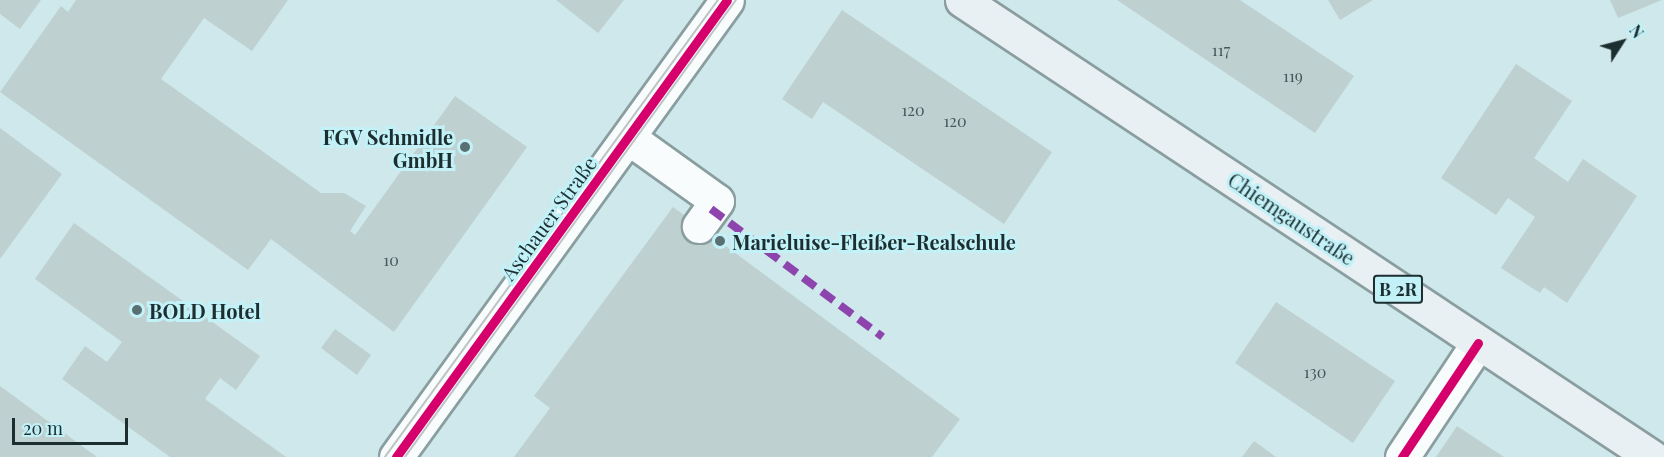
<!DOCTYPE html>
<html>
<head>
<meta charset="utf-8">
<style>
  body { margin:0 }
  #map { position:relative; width:1664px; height:457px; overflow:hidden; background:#cee8eb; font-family:"Playfair Display",serif }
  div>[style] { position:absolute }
  .building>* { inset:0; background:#bed1d0 }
  .roads { filter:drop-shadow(2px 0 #8a9ea0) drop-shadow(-2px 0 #8a9ea0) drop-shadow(0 2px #8a9ea0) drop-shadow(0 -2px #8a9ea0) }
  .minor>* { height:33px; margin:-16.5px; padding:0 16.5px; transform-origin:16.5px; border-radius:16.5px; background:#f8fcfc }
  .major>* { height:33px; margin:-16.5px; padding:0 16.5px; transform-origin:16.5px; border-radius:16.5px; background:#e8f0f4 }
  .tram>* { height:1.5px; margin:-0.75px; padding:0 0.75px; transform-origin:0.75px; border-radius:0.75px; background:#bec4c5 }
  .quiet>* { height:8px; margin-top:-4px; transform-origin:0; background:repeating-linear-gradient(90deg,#8e44ad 0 15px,transparent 0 23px) }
  .cycleway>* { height:9px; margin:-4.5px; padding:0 4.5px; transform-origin:4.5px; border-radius:4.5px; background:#d6006c }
  .dots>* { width:16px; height:16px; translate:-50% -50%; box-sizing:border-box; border:3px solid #c2f1f7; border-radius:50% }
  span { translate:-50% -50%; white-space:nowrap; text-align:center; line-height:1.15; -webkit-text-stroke:6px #c2f1f7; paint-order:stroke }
  .number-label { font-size:16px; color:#47595a }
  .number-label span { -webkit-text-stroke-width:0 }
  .shield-label span { padding:2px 4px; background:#c2f1f7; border:2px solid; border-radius:4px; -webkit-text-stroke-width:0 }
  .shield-label { font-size:18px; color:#1c2e30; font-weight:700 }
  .poi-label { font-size:20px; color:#1c2e30; font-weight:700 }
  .right { translate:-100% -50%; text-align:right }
  .left { translate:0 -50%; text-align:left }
  .street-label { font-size:20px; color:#1c2e30 }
  .north { position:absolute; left:1592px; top:12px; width:60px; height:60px; -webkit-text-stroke:4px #c2f1f7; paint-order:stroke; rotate:54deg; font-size:16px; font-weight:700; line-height:24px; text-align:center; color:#1c2e30 }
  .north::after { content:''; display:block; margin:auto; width:21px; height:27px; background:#1c2e30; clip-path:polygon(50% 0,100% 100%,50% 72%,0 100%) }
  .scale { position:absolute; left:12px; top:418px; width:116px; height:27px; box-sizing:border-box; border:3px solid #1c2e30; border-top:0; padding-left:8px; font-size:18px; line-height:21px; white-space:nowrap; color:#1c2e30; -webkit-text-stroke:4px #c2f1f7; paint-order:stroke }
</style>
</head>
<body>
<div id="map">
  <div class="building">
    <i style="clip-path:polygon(0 0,41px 0,20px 29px,0 14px)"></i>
    <i style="clip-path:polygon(76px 0,288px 0,252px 51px,204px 18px,161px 79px,321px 193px,344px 193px,366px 206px,350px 231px,355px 235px,455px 96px,527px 147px,394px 332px,271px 239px,248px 270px,0 92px,61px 6px,68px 12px)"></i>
    <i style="clip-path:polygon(556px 0,624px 0,598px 33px)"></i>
    <i style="clip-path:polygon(1117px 0,1240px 0,1354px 76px,1315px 133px)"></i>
    <i style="clip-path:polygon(1328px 0,1373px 0,1340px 20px)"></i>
    <i style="clip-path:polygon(1610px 0,1662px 0,1618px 18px)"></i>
    <i style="clip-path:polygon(842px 10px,1052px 152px,1004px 224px,823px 102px,812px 119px,782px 99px)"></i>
    <i style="clip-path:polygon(1516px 64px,1572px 101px,1534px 158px,1568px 182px,1583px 159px,1637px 196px,1567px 303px,1544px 287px,1540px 293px,1501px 268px,1535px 217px,1508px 198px,1496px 215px,1441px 178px)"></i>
    <i style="clip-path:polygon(0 128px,62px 174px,0 259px)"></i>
    <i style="clip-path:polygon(673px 207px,960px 419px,932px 457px,514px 457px,550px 408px,534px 396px)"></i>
    <i style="clip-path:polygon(74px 223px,260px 356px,236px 390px,220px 378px,205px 399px,286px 457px,170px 457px,62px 379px,85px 346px,107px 362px,122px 342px,35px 279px)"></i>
    <i style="clip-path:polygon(1276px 302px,1395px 381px,1353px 443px,1235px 363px)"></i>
    <i style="clip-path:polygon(335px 329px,371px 355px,357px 375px,321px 348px)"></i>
    <i style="clip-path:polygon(0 386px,97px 457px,0 457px)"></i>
    <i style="clip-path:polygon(1457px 426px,1504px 457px,1436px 457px)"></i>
    <i style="clip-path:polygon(1254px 441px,1276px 457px,1242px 457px)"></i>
  </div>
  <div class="roads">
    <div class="minor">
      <i style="left:629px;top:138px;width:108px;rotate:35.6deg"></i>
      <i style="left:717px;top:201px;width:31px;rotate:126deg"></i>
      <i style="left:396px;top:457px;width:564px;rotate:-54.08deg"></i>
      <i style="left:1402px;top:457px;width:137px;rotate:-56.3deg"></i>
    </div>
    <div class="major">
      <i style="left:962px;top:0;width:828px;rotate:33.52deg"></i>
    </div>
  </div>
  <div class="tram">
    <i style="left:385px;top:457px;width:565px;rotate:-53.92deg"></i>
    <i style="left:405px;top:457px;width:564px;rotate:-54.08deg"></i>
  </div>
  <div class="quiet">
    <i style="left:711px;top:209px;width:214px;rotate:36.7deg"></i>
  </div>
  <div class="cycleway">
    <i style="left:396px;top:457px;width:564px;rotate:-54.08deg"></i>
    <i style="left:1402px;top:457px;width:137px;rotate:-56.3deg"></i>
  </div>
  <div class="dots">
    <i style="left:465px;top:147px;background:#5a6f71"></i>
    <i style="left:720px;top:241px;background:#5a6f71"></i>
    <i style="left:137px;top:310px;background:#5a6f71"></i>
  </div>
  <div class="number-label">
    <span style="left:1221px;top:50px">117</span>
    <span style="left:1293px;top:76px">119</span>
    <span style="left:913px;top:110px">120</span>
    <span style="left:955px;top:121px">120</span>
    <span style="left:391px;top:260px">10</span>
    <span style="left:1315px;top:372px">130</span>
  </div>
  <div class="shield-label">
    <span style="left:1398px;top:289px">B 2R</span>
  </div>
  <div class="poi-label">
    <span class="right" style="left:453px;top:148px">FGV Schmidle<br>GmbH</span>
    <span class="left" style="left:732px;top:241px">Marieluise-Fleißer-Realschule</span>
    <span class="left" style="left:149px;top:310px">BOLD Hotel</span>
  </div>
  <div class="street-label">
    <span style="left:548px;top:218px;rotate:-54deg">Aschauer Straße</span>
    <span style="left:1292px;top:218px;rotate:34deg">Chiemgaustraße</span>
  </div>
  <div class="north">N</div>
  <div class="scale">20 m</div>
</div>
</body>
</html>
